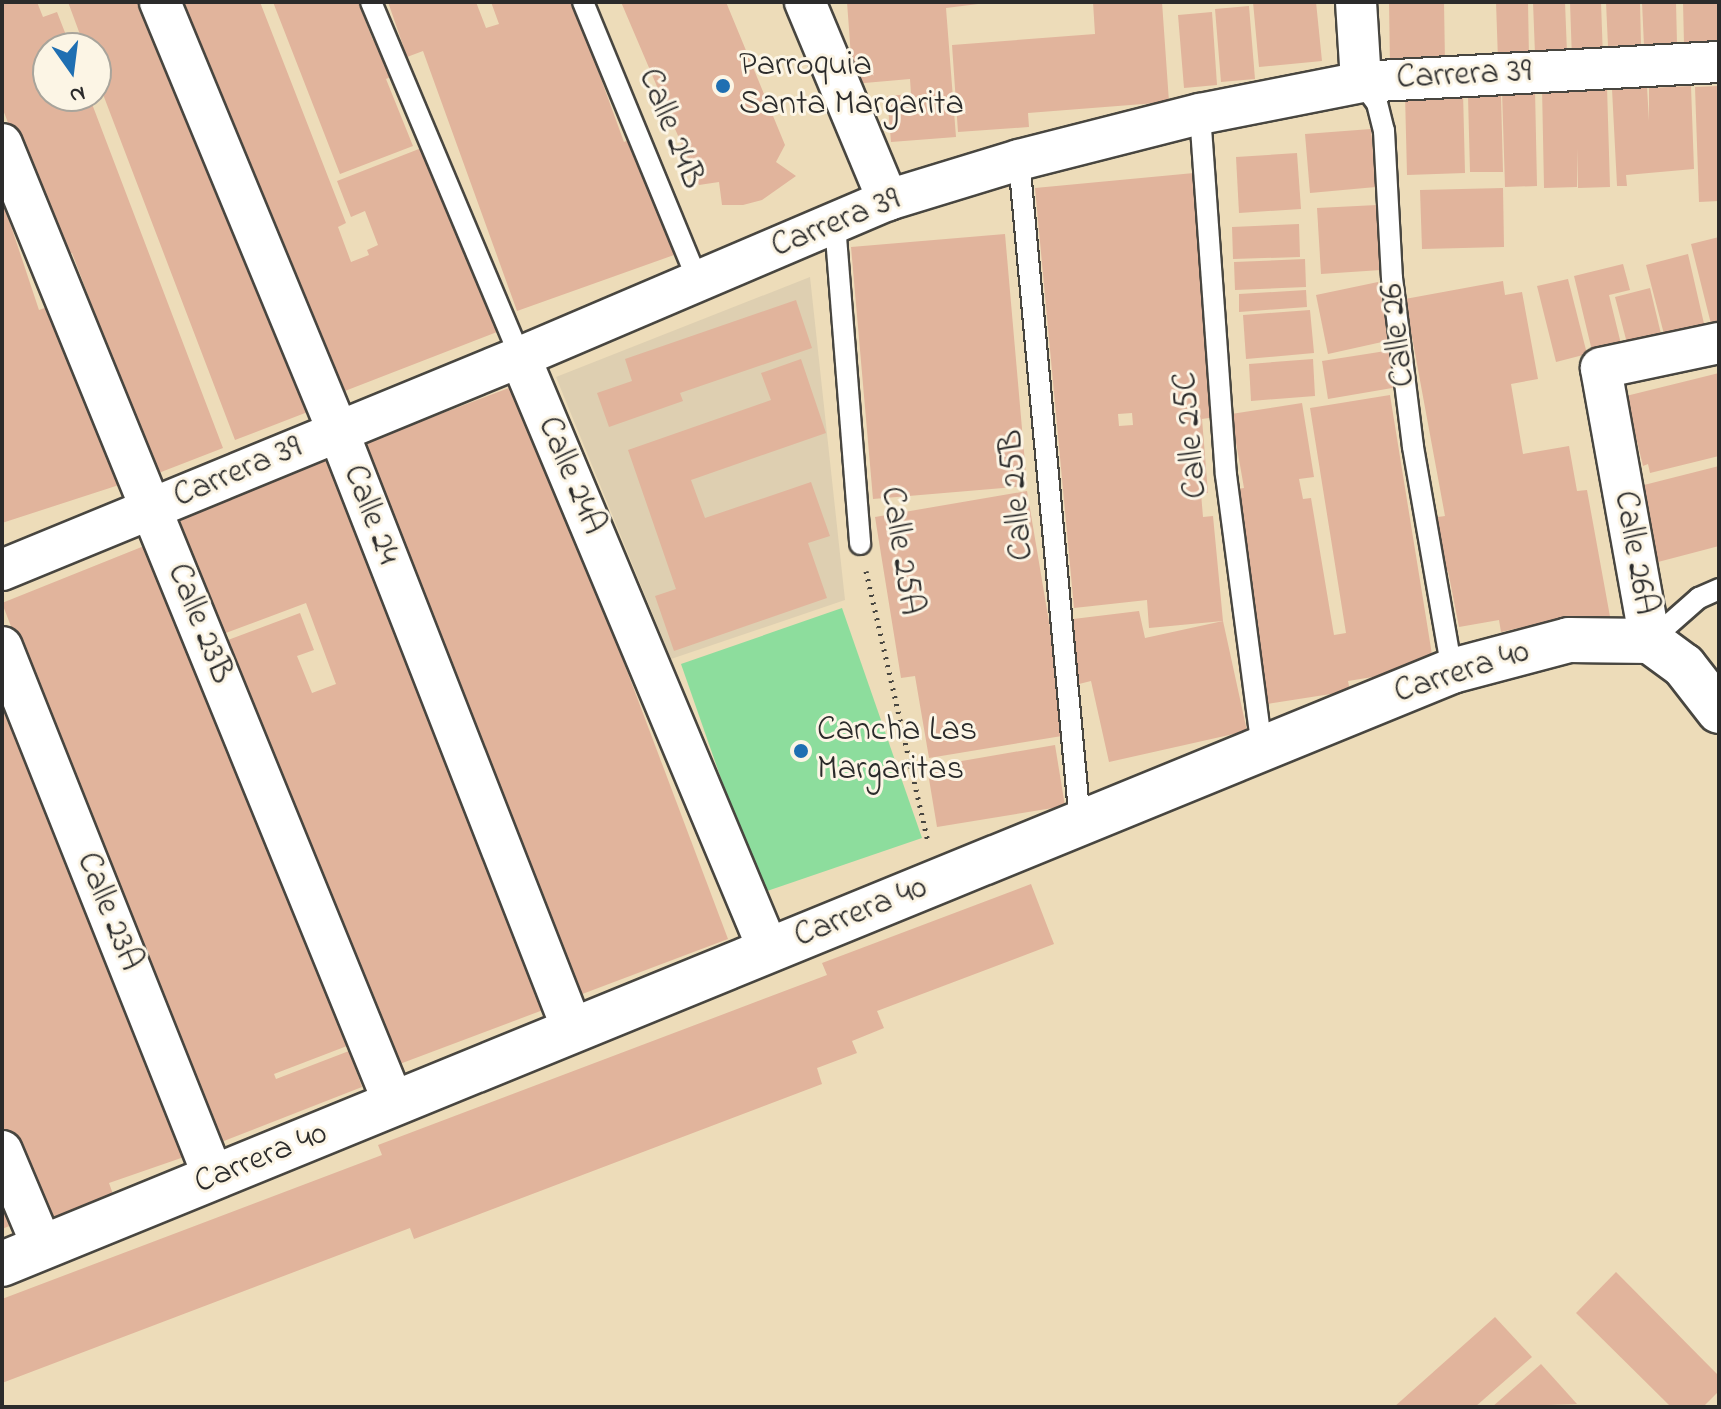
<!DOCTYPE html>
<html>
<head>
<meta charset="utf-8">
<style>
  body { margin:0 }
  #map { position:relative; width:1721px; height:1409px; overflow:hidden; background:#eddcb9; font-family:"Indie Flower",sans-serif }
  div>[style] { position:absolute }
  .built>* { inset:0; background:#decfb1 }
  .green>* { inset:0; background:#8ddd9d }
  .building>* { inset:0; background:#e1b49c }
  .path>* { height:5px; margin-top:-2.5px; transform-origin:0; background:repeating-linear-gradient(90deg,#484640 0 2px,transparent 0 8px) }
  .roads { filter:drop-shadow(2px 0 #484640) drop-shadow(-2px 0 #484640) drop-shadow(0 2px #484640) drop-shadow(0 -2px #484640) }
  .service>* { height:20px; margin:-10px; padding:0 10px; transform-origin:10px; border-radius:10px; background:#fff }
  .minor>* { height:40px; margin:-20px; padding:0 20px; transform-origin:20px; border-radius:20px; background:#fff }
  .tertiary>* { height:44px; margin:-22px; padding:0 22px; transform-origin:22px; border-radius:22px; background:#fff }
  .dots>* { width:22px; height:22px; translate:-50% -50%; box-sizing:border-box; border:4px solid #fcf5e5; border-radius:50% }
  span { translate:-50% -50%; white-space:nowrap; text-align:center; line-height:1.15; -webkit-text-stroke:6px #fcf5e5; paint-order:stroke }
  .poi-label { font-size:34px; color:#2b2b2b }
  .left { translate:0 -50%; text-align:left }
  .street-label { font-size:34px; color:#2b2b2b }
  .frame { position:absolute; inset:0; border:4px solid #2b2b2b; pointer-events:none }
  .north { position:absolute; left:32px; top:32px; width:80px; height:80px; box-sizing:border-box; background:#fcf5e5; border:2px solid #a8a49b; border-radius:50%; rotate:166deg; font-size:22px; font-weight:700; line-height:32px; text-align:center; color:#2b2b2b }
  .north::after { content:''; display:block; margin:auto; width:28px; height:36px; background:#1f6fb2; clip-path:polygon(50% 0,100% 100%,50% 72%,0 100%) }
</style>
</head>
<body>
<div id="map">
  <div class="built">
    <i style="clip-path:polygon(810px 277px,845px 600px,671px 659px,556px 377px)"></i>
  </div>
  <div class="green">
    <i style="clip-path:polygon(842px 608px,922px 838px,761px 893px,681px 664px)"></i>
  </div>
  <div class="building">
    <i style="clip-path:polygon(2px 2px,37px 2px,43px 17px,57px 12px,71px 48px,48px 48px,48px 96px,89px 96px,223px 448px,156px 474px,72px 253px,59px 257px,2px 107px)"></i>
    <i style="clip-path:polygon(68px 2px,149px 2px,318px 408px,235px 440px,96px 76px,96px 48px,85px 48px)"></i>
    <i style="clip-path:polygon(179px 2px,260px 2px,346px 223px,338px 227px,351px 262px,369px 255px,367px 250px,378px 245px,365px 211px,351px 217px,337px 181px,424px 147px,497px 332px,332px 396px)"></i>
    <i style="clip-path:polygon(273px 2px,358px 2px,373px 40px,378px 38px,393px 76px,386px 79px,413px 146px,340px 174px)"></i>
    <i style="clip-path:polygon(388px 2px,476px 2px,486px 28px,499px 24px,491px 2px,573px 2px,624px 142px,631px 139px,674px 255px,517px 311px,423px 51px,407px 57px)"></i>
    <i style="clip-path:polygon(621px 2px,726px 2px,785px 145px,776px 162px,796px 176px,762px 200px,743px 205px,722px 205px,719px 182px,699px 185px)"></i>
    <i style="clip-path:polygon(847px 2px,994px 2px,946px 8px,956px 137px,891px 142px,887px 96px,911px 94px,910px 79px,853px 84px)"></i>
    <i style="clip-path:polygon(1093px 2px,1162px 2px,1169px 102px,1028px 113px,1029px 127px,958px 132px,952px 45px,1095px 34px)"></i>
    <i style="clip-path:polygon(1253px 2px,1316px 2px,1322px 61px,1259px 67px)"></i>
    <i style="clip-path:polygon(1389px 2px,1444px 2px,1445px 63px,1390px 65px)"></i>
    <i style="clip-path:polygon(1496px 2px,1528px 2px,1529px 58px,1498px 60px)"></i>
    <i style="clip-path:polygon(1533px 2px,1565px 2px,1567px 53px,1535px 54px)"></i>
    <i style="clip-path:polygon(1570px 2px,1601px 2px,1603px 59px,1572px 60px)"></i>
    <i style="clip-path:polygon(1606px 2px,1640px 2px,1641px 45px,1608px 46px)"></i>
    <i style="clip-path:polygon(1642px 2px,1676px 2px,1677px 44px,1644px 46px)"></i>
    <i style="clip-path:polygon(1683px 2px,1719px 2px,1719px 42px,1684px 44px)"></i>
    <i style="clip-path:polygon(1249px 6px,1255px 79px,1221px 82px,1215px 9px)"></i>
    <i style="clip-path:polygon(1212px 12px,1217px 85px,1184px 88px,1178px 15px)"></i>
    <i style="clip-path:polygon(1607px 86px,1610px 187px,1578px 188px,1577px 148px,1577px 187px,1544px 188px,1542px 87px)"></i>
    <i style="clip-path:polygon(1691px 86px,1694px 169px,1626px 175px,1627px 186px,1617px 186px,1612px 89px,1647px 87px,1649px 121px,1649px 88px)"></i>
    <i style="clip-path:polygon(1719px 86px,1719px 201px,1699px 202px,1695px 87px)"></i>
    <i style="clip-path:polygon(1535px 89px,1537px 186px,1505px 187px,1502px 90px)"></i>
    <i style="clip-path:polygon(1463px 92px,1465px 173px,1407px 175px,1405px 94px)"></i>
    <i style="clip-path:polygon(1468px 96px,1501px 96px,1503px 172px,1470px 172px)"></i>
    <i style="clip-path:polygon(1371px 129px,1376px 187px,1310px 193px,1305px 134px)"></i>
    <i style="clip-path:polygon(1297px 153px,1301px 209px,1239px 213px,1236px 157px)"></i>
    <i style="clip-path:polygon(evenodd,1194px 173px,1216px 417px,1202px 419px,1208px 493px,1201px 493px,1203px 517px,1213px 516px,1223px 621px,1149px 628px,1147px 600px,1074px 608px,1035px 188px,1194px 173px,1132px 413px,1133px 425px,1119px 426px,1118px 414px,1132px 413px)"></i>
    <i style="clip-path:polygon(1503px 188px,1504px 247px,1422px 249px,1420px 190px)"></i>
    <i style="clip-path:polygon(2px 199px,39px 310px,53px 305px,87px 408px,97px 405px,122px 484px,2px 523px)"></i>
    <i style="clip-path:polygon(1377px 205px,1381px 270px,1321px 274px,1317px 208px)"></i>
    <i style="clip-path:polygon(1299px 224px,1300px 257px,1233px 259px,1232px 227px)"></i>
    <i style="clip-path:polygon(1005px 234px,1027px 486px,873px 499px,851px 247px)"></i>
    <i style="clip-path:polygon(1719px 237px,1719px 335px,1714px 336px,1691px 244px)"></i>
    <i style="clip-path:polygon(1688px 254px,1705px 328px,1665px 338px,1646px 265px)"></i>
    <i style="clip-path:polygon(1305px 259px,1306px 287px,1235px 290px,1234px 262px)"></i>
    <i style="clip-path:polygon(1623px 264px,1630px 290px,1609px 295px,1622px 348px,1593px 355px,1574px 276px)"></i>
    <i style="clip-path:polygon(1568px 279px,1587px 354px,1556px 362px,1537px 286px)"></i>
    <i style="clip-path:polygon(1503px 281px,1505px 295px,1522px 292px,1538px 379px,1511px 384px,1523px 454px,1569px 446px,1577px 491px,1587px 490px,1611px 622px,1539px 636px,1537px 624px,1501px 632px,1499px 620px,1459px 627px,1448px 571px,1441px 572px,1431px 518px,1445px 516px,1405px 299px)"></i>
    <i style="clip-path:polygon(1378px 282px,1391px 340px,1328px 354px,1316px 295px)"></i>
    <i style="clip-path:polygon(1650px 288px,1662px 338px,1628px 347px,1615px 297px)"></i>
    <i style="clip-path:polygon(1306px 290px,1307px 307px,1239px 312px,1239px 294px)"></i>
    <i style="clip-path:polygon(796px 300px,812px 348px,680px 393px,683px 401px,609px 427px,597px 393px,632px 381px,625px 359px)"></i>
    <i style="clip-path:polygon(1310px 310px,1314px 353px,1246px 359px,1243px 315px)"></i>
    <i style="clip-path:polygon(1392px 350px,1398px 387px,1328px 399px,1322px 361px)"></i>
    <i style="clip-path:polygon(801px 359px,826px 433px,691px 480px,705px 518px,811px 482px,830px 536px,808px 543px,827px 598px,674px 651px,655px 596px,676px 589px,628px 450px,771px 400px,761px 373px)"></i>
    <i style="clip-path:polygon(1313px 359px,1315px 396px,1251px 401px,1249px 364px)"></i>
    <i style="clip-path:polygon(1719px 373px,1719px 456px,1650px 473px,1648px 464px,1643px 466px,1626px 396px)"></i>
    <i style="clip-path:polygon(519px 384px,728px 939px,577px 996px,356px 446px)"></i>
    <i style="clip-path:polygon(1390px 395px,1434px 667px,1348px 681px,1350px 691px,1267px 704px,1232px 490px,1244px 488px,1231px 414px,1302px 403px,1314px 477px,1299px 479px,1303px 499px,1311px 498px,1334px 635px,1346px 633px,1310px 408px)"></i>
    <i style="clip-path:polygon(342px 454px,551px 1007px,389px 1068px,228px 640px,300px 613px,314px 650px,297px 656px,312px 693px,336px 684px,306px 603px,223px 634px,178px 515px)"></i>
    <i style="clip-path:polygon(1719px 466px,1719px 546px,1658px 562px,1640px 486px)"></i>
    <i style="clip-path:polygon(1027px 491px,1068px 735px,929px 758px,915px 676px,901px 678px,875px 517px)"></i>
    <i style="clip-path:polygon(154px 542px,347px 1046px,274px 1074px,276px 1079px,349px 1051px,362px 1087px,211px 1146px,2px 603px)"></i>
    <i style="clip-path:polygon(1139px 611px,1145px 638px,1223px 621px,1247px 731px,1109px 762px,1091px 681px,1075px 685px,1065px 620px)"></i>
    <i style="clip-path:polygon(2px 678px,57px 795px,184px 1157px,109px 1183px,114px 1197px,43px 1222px,18px 1176px,2px 1131px)"></i>
    <i style="clip-path:polygon(1055px 745px,1065px 806px,937px 827px,927px 767px)"></i>
    <i style="clip-path:polygon(1031px 884px,1054px 944px,877px 1011px,884px 1028px,852px 1041px,857px 1053px,817px 1068px,822px 1084px,414px 1239px,410px 1228px,2px 1383px,2px 1299px,382px 1155px,378px 1145px,827px 975px,822px 963px)"></i>
    <i style="clip-path:polygon(2px 1202px,12px 1225px,2px 1229px)"></i>
    <i style="clip-path:polygon(1616px 1272px,1719px 1376px,1719px 1391px,1703px 1407px,1671px 1407px,1576px 1313px)"></i>
    <i style="clip-path:polygon(1495px 1317px,1532px 1357px,1475px 1407px,1394px 1407px)"></i>
    <i style="clip-path:polygon(1541px 1364px,1577px 1404px,1492px 1407px)"></i>
  </div>
  <div class="path">
    <i style="left:866px;top:571px;width:278px;rotate:77.1deg"></i>
  </div>
  <div class="roads">
    <div class="service">
      <i style="left:371px;top:2px;width:385px;rotate:67.2deg"></i>
      <i style="left:583px;top:2px;width:302px;rotate:67.6deg"></i>
      <i style="left:1361px;top:82px;width:26px;rotate:53deg"></i>
      <i style="left:1377px;top:103px;width:29px;rotate:76deg"></i>
      <i style="left:1384px;top:131px;width:147px;rotate:86.9deg"></i>
      <i style="left:1392px;top:278px;width:170px;rotate:82.9deg"></i>
      <i style="left:1413px;top:447px;width:227px;rotate:80.1deg"></i>
      <i style="left:1200px;top:114px;width:362px;rotate:85.9deg"></i>
      <i style="left:1226px;top:475px;width:276px;rotate:82.5deg"></i>
      <i style="left:1019px;top:160px;width:666px;rotate:84.74deg"></i>
      <i style="left:835px;top:224px;width:321px;rotate:85.5deg"></i>
      <i style="left:1650px;top:641px;width:65px;rotate:-41.3deg"></i>
      <i style="left:1699px;top:598px;width:22px;rotate:-24deg"></i>
    </div>
    <div class="minor">
      <i style="left:160px;top:2px;width:464px;rotate:67.5deg"></i>
      <i style="left:338px;top:431px;width:644px;rotate:68.61deg"></i>
      <i style="left:805px;top:2px;width:215px;rotate:67.3deg"></i>
      <i style="left:1356px;top:2px;width:80px;rotate:86.4deg"></i>
      <i style="left:2px;top:144px;width:1037px;rotate:67.79deg"></i>
      <i style="left:520px;top:357px;width:644px;rotate:67.26deg"></i>
      <i style="left:2px;top:570px;width:560px;rotate:-22.35deg"></i>
      <i style="left:520px;top:357px;width:400px;rotate:-23.1deg"></i>
      <i style="left:888px;top:200px;width:137px;rotate:-17deg"></i>
      <i style="left:1019px;top:160px;width:187px;rotate:-14.3deg"></i>
      <i style="left:1200px;top:114px;width:164px;rotate:-11.2deg"></i>
      <i style="left:1361px;top:82px;width:359px;rotate:-3.2deg"></i>
      <i style="left:1650px;top:641px;width:277px;rotate:-100.2deg"></i>
      <i style="left:1601px;top:368px;width:121px;rotate:-12deg"></i>
      <i style="left:2px;top:647px;width:572px;rotate:68.24deg"></i>
      <i style="left:2px;top:1151px;width:105px;rotate:67.1deg"></i>
    </div>
    <div class="tertiary">
      <i style="left:2px;top:1264px;width:1567px;rotate:-22.24deg"></i>
      <i style="left:1452px;top:671px;width:121px;rotate:-14.8deg"></i>
      <i style="left:1569px;top:640px;width:81px;rotate:0.7deg"></i>
      <i style="left:1650px;top:641px;width:42px;rotate:36.3deg"></i>
      <i style="left:1684px;top:666px;width:57px;rotate:52.1deg"></i>
    </div>
  </div>
  <div class="dots">
    <i style="left:723px;top:86px;background:#1f6fb2"></i>
    <i style="left:801px;top:751px;background:#1f6fb2"></i>
  </div>
  <div class="poi-label">
    <span class="left" style="left:739px;top:86px">Parroquia<br>Santa Margarita</span>
    <span class="left" style="left:817px;top:751px">Cancha Las<br>Margaritas</span>
  </div>
  <div class="street-label">
    <span style="left:1464px;top:76px;rotate:-3deg">Carrera 39</span>
    <span style="left:670px;top:129px;rotate:68deg">Calle 24B</span>
    <span style="left:836px;top:224px;rotate:-22deg">Carrera 39</span>
    <span style="left:1399px;top:335px;rotate:-97deg">Calle 26</span>
    <span style="left:1192px;top:435px;rotate:-95deg">Calle 25C</span>
    <span style="left:238px;top:473px;rotate:-23deg">Carrera 39</span>
    <span style="left:570px;top:476px;rotate:67deg">Calle 24A</span>
    <span style="left:1018px;top:495px;rotate:-95deg">Calle 25B</span>
    <span style="left:370px;top:515px;rotate:69deg">Calle 24</span>
    <span style="left:900px;top:551px;rotate:81deg">Calle 25A</span>
    <span style="left:1634px;top:553px;rotate:80deg">Calle 26A</span>
    <span style="left:199px;top:624px;rotate:68deg">Calle 23B</span>
    <span style="left:1462px;top:673px;rotate:-18deg">Carrera 40</span>
    <span style="left:108px;top:912px;rotate:68deg">Calle 23A</span>
    <span style="left:861px;top:913px;rotate:-22deg">Carrera 40</span>
    <span style="left:261px;top:1159px;rotate:-22deg">Carrera 40</span>
  </div>
  <div class="frame"></div>
  <div class="north">N</div>
</div>
</body>
</html>
